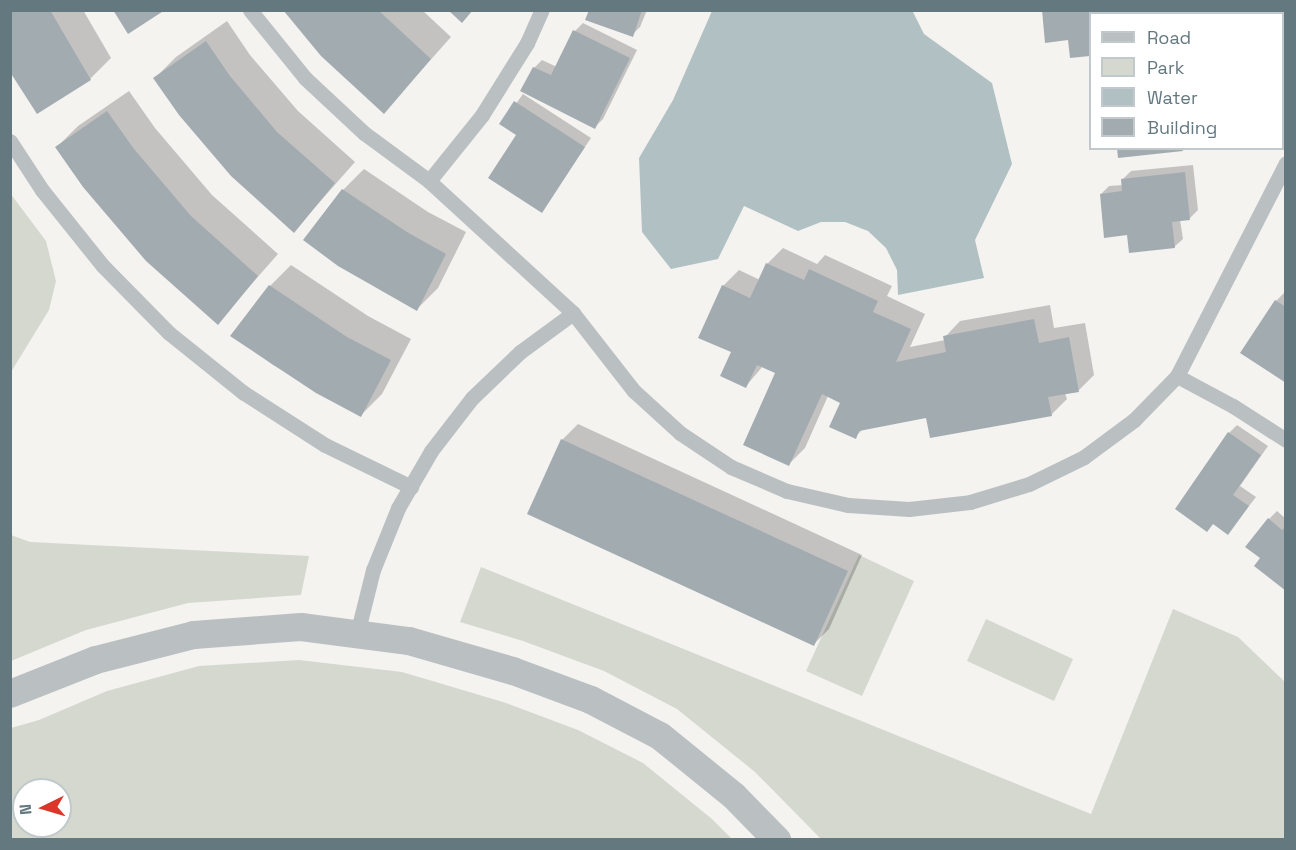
<!DOCTYPE html>
<html>
<head>
<meta charset="utf-8">
<style>
  body { margin:0 }
  #map { position:relative; width:1296px; height:850px; overflow:hidden; background:#f4f3f0; font-family:"Space Grotesk",sans-serif }
  div>[style] { position:absolute }
  .green>* { inset:0; background:#d4d8cf }
  .water>* { inset:0; background:#b1c1c3 }
  .shadow>* { inset:0; background:#0003 }
  .building>* { inset:0; background:#a2acb0 }
  .service>* { height:15px; margin:-7.5px; padding:0 7.5px; transform-origin:7.5px; border-radius:7.5px; background:#bac0c2 }
  .minor>* { height:28px; margin:-14px; padding:0 14px; transform-origin:14px; border-radius:14px; background:#bac0c2 }
  span { translate:-50% -50%; white-space:nowrap; text-align:center; line-height:1.15; -webkit-text-stroke:6px #fff; paint-order:stroke }
  .frame { position:absolute; inset:0; border:12px solid #647880; pointer-events:none }
  .legend { position:absolute; left:1089px; top:12px; width:195px; height:138px; box-sizing:border-box; background:#fff; border:2px solid #c1c9cc; margin:0; padding:8px 10px; list-style:none; font-size:18px; color:#647880 }
  .legend li { display:flex; align-items:center; gap:12px; height:30px }
  .legend b { width:30px; border:2px solid #c1c9cc }
  .north { position:absolute; left:12px; top:778px; width:60px; height:60px; box-sizing:border-box; background:#fff; border:2px solid #c1c9cc; border-radius:50%; rotate:265deg; font-size:16px; font-weight:700; line-height:24px; text-align:center; color:#647880 }
  .north::after { content:''; display:block; margin:auto; width:21px; height:27px; background:#da372a; clip-path:polygon(50% 0,100% 100%,50% 72%,0 100%) }
</style>
</head>
<body>
<div id="map">
  <div class="green">
    <i style="clip-path:polygon(10px 193px,46px 241px,56px 281px,49px 310px,11px 372px)"></i>
    <i style="clip-path:polygon(11px 535px,30px 542px,309px 556px,301px 595px,188px 603px,86px 630px,11px 661px)"></i>
    <i style="clip-path:polygon(859px 555px,914px 581px,862px 696px,806px 671px)"></i>
    <i style="clip-path:polygon(481px 567px,1091px 814px,1173px 609px,1238px 637px,1285px 682px,1285px 839px,821px 839px,755px 772px,677px 709px,604px 671px,523px 641px,460px 622px)"></i>
    <i style="clip-path:polygon(986px 619px,1073px 659px,1054px 701px,967px 661px)"></i>
    <i style="clip-path:polygon(evenodd,299px 660px,402px 672px,503px 702px,578px 730px,643px 763px,712px 819px,732px 839px,11px 839px,11px 728px,39px 720px,107px 691px,199px 666px,299px 660px,24px 790px,60px 790px,60px 826px,24px 826px,24px 790px)"></i>
  </div>
  <div class="water">
    <i style="clip-path:polygon(912px 10px,924px 34px,992px 83px,1012px 164px,975px 240px,984px 278px,898px 295px,897px 270px,886px 248px,868px 231px,845px 222px,821px 222px,798px 231px,744px 206px,718px 259px,671px 269px,642px 232px,639px 158px,673px 100px,712px 11px)"></i>
  </div>
  <div class="shadow">
    <i style="clip-path:polygon(10px 10px,83px 10px,111px 58px,90px 79px)"></i>
    <i style="clip-path:polygon(286px 10px,422px 10px,451px 37px,384px 112px)"></i>
    <i style="clip-path:polygon(590px 10px,647px 10px,640px 27px,632px 35px)"></i>
    <i style="clip-path:polygon(1043px 10px,1138px 10px,1139px 14px,1090px 14px,1090px 55px,1072px 57px,1070px 39px)"></i>
    <i style="clip-path:polygon(1211px 10px,1286px 10px,1286px 16px,1282px 23px,1282px 14px,1217px 14px)"></i>
    <i style="clip-path:polygon(227px 21px,250px 55px,298px 111px,355px 162px,294px 231px,155px 78px,176px 57px)"></i>
    <i style="clip-path:polygon(583px 23px,637px 50px,603px 119px,595px 127px,534px 68px,542px 60px,557px 67px,575px 31px)"></i>
    <i style="clip-path:polygon(129px 91px,155px 128px,212px 195px,278px 254px,217px 323px,57px 147px,78px 126px)"></i>
    <i style="clip-path:polygon(523px 94px,591px 138px,542px 211px,518px 135px,501px 124px)"></i>
    <i style="clip-path:polygon(1193px 165px,1198px 210px,1190px 218px,1180px 220px,1183px 239px,1174px 247px,1129px 234px,1101px 194px,1109px 186px,1123px 185px,1123px 179px,1131px 171px)"></i>
    <i style="clip-path:polygon(364px 169px,428px 212px,466px 232px,438px 288px,417px 309px,343px 190px)"></i>
    <i style="clip-path:polygon(783px 248px,817px 264px,825px 255px,892px 286px,887px 296px,925px 314px,910px 347px,945px 340px,945px 337px,960px 321px,1050px 305px,1054px 328px,1085px 323px,1094px 375px,1079px 390px,1065px 393px,1067px 399px,1051px 415px,928px 417px,864px 428px,855px 437px,842px 402px,828px 396px,805px 448px,789px 464px,777px 373px,763px 366px,746px 386px,733px 352px,700px 337px,723px 286px,739px 270px,760px 280px,767px 264px)"></i>
    <i style="clip-path:polygon(291px 265px,368px 316px,411px 339px,382px 394px,361px 415px,273px 365px,232px 335px,270px 286px)"></i>
    <i style="clip-path:polygon(1286px 291px,1286px 381px,1276px 301px)"></i>
    <i style="clip-path:polygon(578px 424px,862px 555px,829px 629px,813px 645px,562px 440px)"></i>
    <i style="clip-path:polygon(1237px 425px,1268px 446px,1240px 486px,1256px 497px,1228px 533px,1214px 523px,1207px 530px,1229px 433px)"></i>
    <i style="clip-path:polygon(1277px 511px,1286px 519px,1285px 589px,1262px 558px,1269px 519px)"></i>
  </div>
  <div class="building">
    <i style="clip-path:polygon(10px 10px,50px 10px,91px 80px,37px 114px,10px 72px)"></i>
    <i style="clip-path:polygon(113px 10px,165px 10px,128px 34px)"></i>
    <i style="clip-path:polygon(283px 10px,378px 10px,431px 59px,384px 114px,321px 56px)"></i>
    <i style="clip-path:polygon(448px 10px,473px 10px,462px 23px)"></i>
    <i style="clip-path:polygon(589px 10px,642px 10px,633px 37px,585px 20px)"></i>
    <i style="clip-path:polygon(1042px 10px,1130px 10px,1130px 14px,1090px 14px,1090px 56px,1070px 58px,1068px 40px,1045px 43px)"></i>
    <i style="clip-path:polygon(1207px 10px,1274px 10px,1272px 14px,1214px 14px)"></i>
    <i style="clip-path:polygon(573px 30px,630px 58px,595px 129px,520px 91px,533px 67px,551px 75px)"></i>
    <i style="clip-path:polygon(206px 41px,230px 76px,277px 132px,335px 183px,294px 233px,231px 176px,179px 115px,153px 78px)"></i>
    <i style="clip-path:polygon(514px 101px,585px 147px,542px 213px,488px 178px,516px 135px,499px 124px)"></i>
    <i style="clip-path:polygon(107px 111px,134px 149px,191px 216px,258px 276px,218px 325px,146px 261px,83px 187px,55px 147px)"></i>
    <i style="clip-path:polygon(1117px 148px,1182px 148px,1183px 151px,1118px 158px)"></i>
    <i style="clip-path:polygon(1185px 172px,1190px 220px,1172px 222px,1175px 248px,1129px 253px,1127px 235px,1104px 238px,1100px 194px,1122px 191px,1121px 179px)"></i>
    <i style="clip-path:polygon(342px 189px,407px 232px,446px 254px,417px 311px,338px 266px,303px 240px)"></i>
    <i style="clip-path:polygon(766px 263px,804px 280px,809px 269px,878px 301px,873px 312px,911px 329px,896px 362px,946px 352px,943px 336px,1034px 319px,1039px 343px,1069px 337px,1079px 392px,1048px 397px,1052px 416px,930px 438px,926px 418px,859px 431px,856px 439px,829px 427px,840px 403px,822px 394px,789px 466px,743px 445px,775px 373px,757px 365px,746px 388px,720px 376px,731px 352px,698px 338px,722px 285px,750px 298px)"></i>
    <i style="clip-path:polygon(269px 285px,347px 337px,391px 360px,361px 417px,316px 393px,230px 336px)"></i>
    <i style="clip-path:polygon(1275px 300px,1286px 307px,1286px 383px,1240px 353px)"></i>
    <i style="clip-path:polygon(1228px 432px,1261px 455px,1233px 495px,1249px 506px,1228px 535px,1213px 524px,1207px 532px,1175px 509px)"></i>
    <i style="clip-path:polygon(561px 439px,848px 571px,814px 646px,527px 514px)"></i>
    <i style="clip-path:polygon(1268px 518px,1282px 530px,1286px 526px,1286px 591px,1254px 566px,1260px 558px,1245px 547px)"></i>
  </div>
  <div class="service">
    <i style="left:250px;top:10px;width:87px;rotate:51deg"></i>
    <i style="left:305px;top:78px;width:81px;rotate:43deg"></i>
    <i style="left:364px;top:133px;width:81px;rotate:36.4deg"></i>
    <i style="left:429px;top:181px;width:195px;rotate:42.5deg"></i>
    <i style="left:573px;top:313px;width:99px;rotate:52deg"></i>
    <i style="left:634px;top:391px;width:62px;rotate:42.4deg"></i>
    <i style="left:680px;top:433px;width:61px;rotate:33.7deg"></i>
    <i style="left:731px;top:467px;width:61px;rotate:23.2deg"></i>
    <i style="left:787px;top:491px;width:63px;rotate:12.9deg"></i>
    <i style="left:848px;top:505px;width:61px;rotate:3.8deg"></i>
    <i style="left:909px;top:509px;width:61px;rotate:-6.5deg"></i>
    <i style="left:970px;top:502px;width:62px;rotate:-17deg"></i>
    <i style="left:1029px;top:484px;width:61px;rotate:-26.1deg"></i>
    <i style="left:1084px;top:457px;width:62px;rotate:-36.5deg"></i>
    <i style="left:1134px;top:420px;width:62px;rotate:-45.7deg"></i>
    <i style="left:1177px;top:376px;width:239px;rotate:-62.9deg"></i>
    <i style="left:1170px;top:10px;width:4px;rotate:76deg"></i>
    <i style="left:1282px;top:116px;width:4px;rotate:27deg"></i>
    <i style="left:10px;top:141px;width:59px;rotate:56.9deg"></i>
    <i style="left:42px;top:190px;width:96px;rotate:51.3deg"></i>
    <i style="left:102px;top:265px;width:95px;rotate:45.4deg"></i>
    <i style="left:169px;top:333px;width:96px;rotate:38.7deg"></i>
    <i style="left:244px;top:393px;width:96px;rotate:32.7deg"></i>
    <i style="left:325px;top:445px;width:96px;rotate:26deg"></i>
    <i style="left:429px;top:181px;width:85px;rotate:-51.2deg"></i>
    <i style="left:482px;top:115px;width:85px;rotate:-58deg"></i>
    <i style="left:527px;top:43px;width:36px;rotate:-66deg"></i>
    <i style="left:1177px;top:376px;width:64px;rotate:28.2deg"></i>
    <i style="left:1233px;top:406px;width:63px;rotate:32.7deg"></i>
    <i style="left:357px;top:634px;width:66px;rotate:-76deg"></i>
    <i style="left:373px;top:570px;width:67px;rotate:-68deg"></i>
    <i style="left:398px;top:508px;width:66px;rotate:-59.9deg"></i>
    <i style="left:431px;top:451px;width:67px;rotate:-52.3deg"></i>
    <i style="left:472px;top:398px;width:66px;rotate:-43.8deg"></i>
    <i style="left:520px;top:352px;width:66px;rotate:-36.3deg"></i>
  </div>
  <div class="minor">
    <i style="left:10px;top:694px;width:92px;rotate:-21.6deg"></i>
    <i style="left:96px;top:660px;width:101px;rotate:-14.3deg"></i>
    <i style="left:194px;top:635px;width:107px;rotate:-4.3deg"></i>
    <i style="left:301px;top:627px;width:109px;rotate:7.4deg"></i>
    <i style="left:409px;top:641px;width:108px;rotate:16.1deg"></i>
    <i style="left:513px;top:671px;width:83px;rotate:20.4deg"></i>
    <i style="left:591px;top:700px;width:78px;rotate:27.6deg"></i>
    <i style="left:660px;top:736px;width:95px;rotate:39deg"></i>
    <i style="left:734px;top:796px;width:62px;rotate:45.7deg"></i>
  </div>
  <div class="frame"></div>
  <ul class="legend">
  <li><b style="height:8px;background:#bac0c2"></b>Road</li>
  <li><b style="height:16px;background:#d4d8cf"></b>Park</li>
  <li><b style="height:16px;background:#b1c1c3"></b>Water</li>
  <li><b style="height:16px;background:#a2acb0"></b>Building</li>
  </ul>
  <div class="north">N</div>
</div>
</body>
</html>
